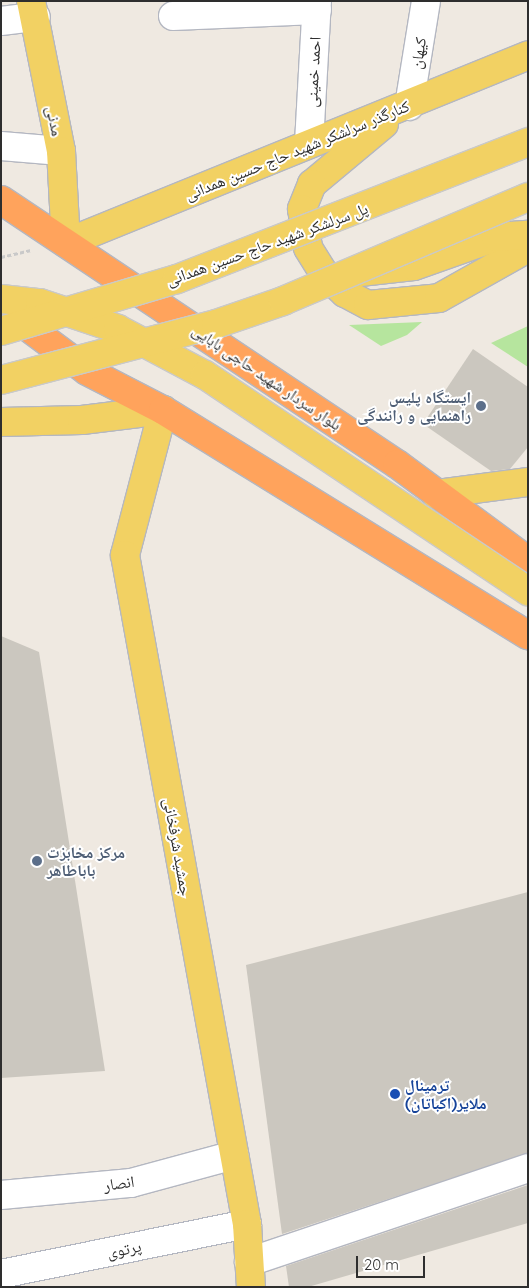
<!DOCTYPE html>
<html>
<head>
<meta charset="utf-8">
<style>
  body { margin:0 }
  #map { position:relative; width:529px; height:1288px; overflow:hidden; background:#efe9e1; font-family:Quicksand,"Noto Naskh Arabic",sans-serif }
  div>[style] { position:absolute }
  .green>* { inset:0; background:#b6e59e }
  .building>* { inset:0; background:#cbc7bf }
  .path>* { height:3px; margin-top:-1.5px; transform-origin:0; background:repeating-linear-gradient(90deg,#c9c9c9 0 4px,transparent 0 6.5px) }
  .roads { filter:drop-shadow(1px 0 #b4b7c1) drop-shadow(-1px 0 #b4b7c1) drop-shadow(0 1px #b4b7c1) drop-shadow(0 -1px #b4b7c1) }
  .minor>* { height:28px; margin:-14px; padding:0 14px; transform-origin:14px; border-radius:14px; background:#fff }
  .major>* { height:28px; margin:-14px; padding:0 14px; transform-origin:14px; border-radius:14px; background:#f2d163 }
  .highway>* { height:28px; margin:-14px; padding:0 14px; transform-origin:14px; border-radius:14px; background:#ffa35c }
  .bridges { filter:drop-shadow(1px 0 #c9c9c9) drop-shadow(-1px 0 #c9c9c9) drop-shadow(0 1px #c9c9c9) drop-shadow(0 -1px #c9c9c9) }
  .major-bridge>* { height:28px; margin:-14px; padding:0 14px; transform-origin:14px; border-radius:14px; background:#f2d163 }
  .dots>* { width:14px; height:14px; translate:-50% -50%; box-sizing:border-box; border:2px solid #fff; border-radius:50% }
  span { translate:-50% -50%; white-space:nowrap; text-align:center; line-height:1.15; -webkit-text-stroke:4px #fff; paint-order:stroke }
  .street-label { font-size:16px; color:#2e2e2e }
  .service-label { font-size:16px; color:#4e5e75; font-weight:700 }
  .right { translate:-100% -50%; text-align:right }
  .left { translate:0 -50%; text-align:left }
  .transit-label { font-size:16px; color:#164399; font-weight:700 }
  .frame { position:absolute; inset:0; border:2px solid #2e2e2e; pointer-events:none }
  .scale { position:absolute; left:356px; top:1256px; width:69px; height:22px; box-sizing:border-box; border:2px solid #2e2e2e; border-top:0; padding-left:6px; font-size:15px; line-height:18px; white-space:nowrap; color:#2e2e2e; -webkit-text-stroke:4px #fff; paint-order:stroke }
</style>
</head>
<body>
<div id="map">
  <div class="green">
    <i style="clip-path:polygon(422px 322px,407px 335px,381px 346px,349px 325px)"></i>
    <i style="clip-path:polygon(528px 326px,528px 367px,491px 343px)"></i>
  </div>
  <div class="building">
    <i style="clip-path:polygon(473px 349px,528px 387px,528px 447px,510px 469px,491px 471px,423px 424px)"></i>
    <i style="clip-path:polygon(1px 636px,39px 652px,105px 1071px,1px 1078px)"></i>
    <i style="clip-path:polygon(528px 892px,528px 1153px,282px 1234px,246px 965px)"></i>
    <i style="clip-path:polygon(528px 1185px,528px 1223px,308px 1287px,289px 1287px,286px 1266px)"></i>
  </div>
  <div class="path">
    <i style="left:1px;top:257px;width:32px;rotate:-13deg"></i>
  </div>
  <div class="roads">
    <div class="minor">
      <i style="left:173px;top:16px;width:144px;rotate:-2.4deg"></i>
      <i style="left:1px;top:21px;width:35px;rotate:-7deg"></i>
      <i style="left:409px;top:106px;width:106px;rotate:-80.8deg"></i>
      <i style="left:309px;top:143px;width:142px;rotate:-86.8deg"></i>
      <i style="left:1px;top:146px;width:60px;rotate:4.8deg"></i>
      <i style="left:1px;top:1195px;width:131px;rotate:-5.3deg"></i>
      <i style="left:131px;top:1183px;width:107px;rotate:-15.2deg"></i>
      <i style="left:249px;top:1262px;width:294px;rotate:-18.6deg"></i>
      <i style="left:1px;top:1274px;width:251px;rotate:-11.5deg"></i>
    </div>
    <div class="major">
      <i style="left:31px;top:1px;width:153px;rotate:78.7deg"></i>
      <i style="left:61px;top:151px;width:92px;rotate:86.9deg"></i>
      <i style="left:66px;top:243px;width:499px;rotate:-22.1deg"></i>
      <i style="left:384px;top:124px;width:94px;rotate:140.2deg"></i>
      <i style="left:312px;top:184px;width:27px;rotate:112deg"></i>
      <i style="left:302px;top:209px;width:39px;rotate:81deg"></i>
      <i style="left:308px;top:248px;width:28px;rotate:58deg"></i>
      <i style="left:323px;top:272px;width:30px;rotate:44deg"></i>
      <i style="left:345px;top:293px;width:26px;rotate:28deg"></i>
      <i style="left:368px;top:305px;width:71px;rotate:-5.6deg"></i>
      <i style="left:439px;top:298px;width:102px;rotate:-29.3deg"></i>
      <i style="left:360px;top:272px;width:54px;rotate:-6.3deg"></i>
      <i style="left:414px;top:266px;width:87px;rotate:-19.5deg"></i>
      <i style="left:496px;top:237px;width:32px;rotate:-4deg"></i>
      <i style="left:1px;top:422px;width:81px;rotate:-1.4deg"></i>
      <i style="left:82px;top:420px;width:82px;rotate:-7deg"></i>
      <i style="left:163px;top:410px;width:150px;rotate:104.7deg"></i>
      <i style="left:125px;top:555px;width:680px;rotate:79.67deg"></i>
      <i style="left:247px;top:1224px;width:63px;rotate:86.4deg"></i>
      <i style="left:436px;top:494px;width:93px;rotate:-7.4deg"></i>
    </div>
    <div class="highway">
      <i style="left:1px;top:200px;width:476px;rotate:33.7deg"></i>
      <i style="left:397px;top:464px;width:163px;rotate:36.5deg"></i>
      <i style="left:9px;top:313px;width:97px;rotate:36.6deg"></i>
      <i style="left:87px;top:371px;width:85px;rotate:27.2deg"></i>
      <i style="left:163px;top:410px;width:429px;rotate:31.7deg"></i>
    </div>
  </div>
  <div class="bridges">
    <div class="major-bridge">
      <i style="left:1px;top:299px;width:39px;rotate:6deg"></i>
      <i style="left:40px;top:303px;width:82px;rotate:18.4deg"></i>
      <i style="left:118px;top:329px;width:98px;rotate:27.9deg"></i>
      <i style="left:205px;top:375px;width:389px;rotate:33.8deg"></i>
      <i style="left:1px;top:331px;width:184px;rotate:-16.5deg"></i>
      <i style="left:177px;top:279px;width:377px;rotate:-21.3deg"></i>
      <i style="left:1px;top:380px;width:222px;rotate:-14.6deg"></i>
      <i style="left:216px;top:324px;width:71px;rotate:-18.9deg"></i>
      <i style="left:283px;top:301px;width:266px;rotate:-23deg"></i>
    </div>
  </div>
  <div class="dots">
    <i style="left:481px;top:406px;background:#5c6f8a"></i>
    <i style="left:37px;top:861px;background:#5c6f8a"></i>
    <i style="left:395px;top:1094px;background:#1a4fb4"></i>
  </div>
  <div class="street-label">
    <span style="left:418px;top:53px;rotate:-81deg">کیهان</span>
    <span style="left:313px;top:72px;rotate:-87deg">احمد خمینی</span>
    <span style="left:55px;top:121px;rotate:79deg">مدنی</span>
    <span style="left:297px;top:150px;rotate:-22deg">کنارگذر سرلشکر شهید حاج حسین همدانی</span>
    <span style="left:267px;top:244px;rotate:-20deg">پل سرلشکر شهید حاج حسین همدانی</span>
    <span style="left:267px;top:377px;rotate:34deg">بلوار سردار شهید حاجی بابایی</span>
    <span style="left:178px;top:847px;rotate:80deg">جمشید شرفخانی</span>
    <span style="left:119px;top:1183px;rotate:-8deg">انصار</span>
    <span style="left:124px;top:1249px;rotate:-12deg">پرتوی</span>
  </div>
  <div class="service-label">
    <span class="right" style="left:471px;top:406px">ایستگاه پلیس<br>راهنمایی و رانندگی</span>
    <span class="left" style="left:47px;top:861px">مرکز مخابزت<br>باباطاهر</span>
  </div>
  <div class="transit-label">
    <span class="left" style="left:405px;top:1094px">ترمینال<br>ملایر(اکباتان)</span>
  </div>
  <div class="frame"></div>
  <div class="scale">20 m</div>
</div>
</body>
</html>
